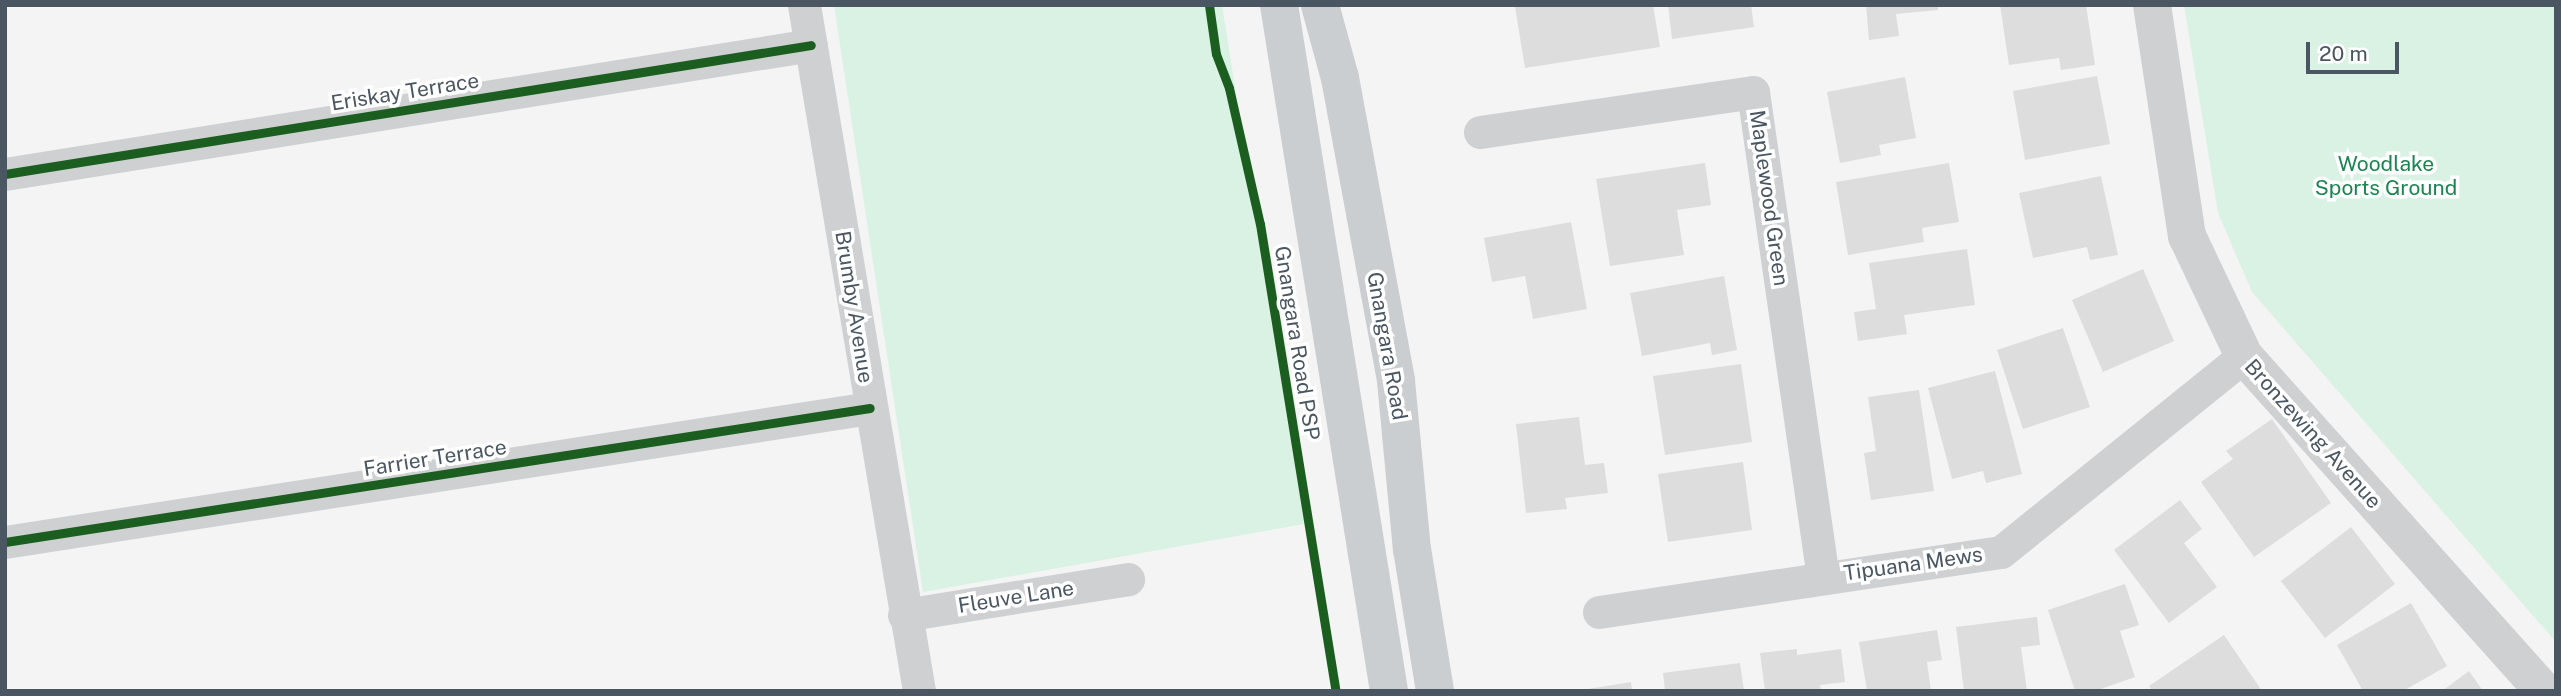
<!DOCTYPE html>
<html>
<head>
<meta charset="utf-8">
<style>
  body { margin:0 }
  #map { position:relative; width:2561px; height:696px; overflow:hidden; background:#f4f4f4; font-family:"Public Sans",sans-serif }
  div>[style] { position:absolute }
  .green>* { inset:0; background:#d9f2e3 }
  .building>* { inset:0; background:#ddddde }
  .minor>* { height:33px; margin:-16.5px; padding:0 16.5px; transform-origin:16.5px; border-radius:16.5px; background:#ced0d2 }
  .tertiary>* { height:38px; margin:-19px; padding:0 19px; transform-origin:19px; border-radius:19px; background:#ced0d2 }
  .primary>* { height:38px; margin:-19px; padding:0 19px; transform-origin:19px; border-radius:19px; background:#caced1 }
  .cycleway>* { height:9px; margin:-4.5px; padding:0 4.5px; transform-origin:4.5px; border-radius:4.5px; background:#1b5e20 }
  span { translate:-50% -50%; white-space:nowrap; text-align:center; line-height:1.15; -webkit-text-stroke:7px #fff; paint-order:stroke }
  .street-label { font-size:21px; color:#4a5661 }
  .park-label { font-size:21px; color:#17864f }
  .frame { position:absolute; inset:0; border:7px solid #4a5661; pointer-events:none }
  .scale { position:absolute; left:2306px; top:42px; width:93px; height:32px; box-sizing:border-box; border:4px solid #4a5661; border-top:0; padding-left:9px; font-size:21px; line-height:24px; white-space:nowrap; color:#4a5661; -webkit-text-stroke:5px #fff; paint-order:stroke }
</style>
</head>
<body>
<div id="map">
  <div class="green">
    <i style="clip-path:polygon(834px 5px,1222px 5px,1304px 524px,923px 592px)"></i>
    <i style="clip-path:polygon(2184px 5px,2556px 5px,2556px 642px,2252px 292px,2218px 213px)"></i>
  </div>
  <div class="building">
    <i style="clip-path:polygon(1653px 5px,1660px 47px,1525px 68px,1515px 7px)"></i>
    <i style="clip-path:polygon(1668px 5px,1751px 5px,1754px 27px,1672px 39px)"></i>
    <i style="clip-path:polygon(1866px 5px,1938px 5px,1938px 10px,1896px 14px,1899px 36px,1869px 40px)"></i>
    <i style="clip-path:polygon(2000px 5px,2086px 5px,2095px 65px,2061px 70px,2059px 58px,2009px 65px)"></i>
    <i style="clip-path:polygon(2097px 76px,2110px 144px,2025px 160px,2013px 91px)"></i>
    <i style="clip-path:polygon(1905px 77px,1916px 138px,1879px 145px,1881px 155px,1840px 163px,1827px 92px)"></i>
    <i style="clip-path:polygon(1705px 163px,1711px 205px,1677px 210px,1684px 255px,1610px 266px,1596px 179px)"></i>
    <i style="clip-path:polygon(1949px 163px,1959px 222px,1922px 228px,1924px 242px,1848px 255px,1836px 182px)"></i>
    <i style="clip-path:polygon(2101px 176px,2118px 255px,2090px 260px,2087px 247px,2033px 258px,2019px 193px)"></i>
    <i style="clip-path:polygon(1571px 222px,1587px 309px,1533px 319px,1525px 276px,1492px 282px,1484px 238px)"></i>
    <i style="clip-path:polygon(1967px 249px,1975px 305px,1904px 315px,1907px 334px,1858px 341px,1854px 312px,1876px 309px,1869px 263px)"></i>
    <i style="clip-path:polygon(2143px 269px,2174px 341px,2103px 372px,2072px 300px)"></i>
    <i style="clip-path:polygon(1724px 276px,1737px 350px,1712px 355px,1710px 343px,1642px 356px,1630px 293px)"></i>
    <i style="clip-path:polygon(2063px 328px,2090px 407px,2023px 429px,1997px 350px)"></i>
    <i style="clip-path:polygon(1741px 364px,1752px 442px,1665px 455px,1653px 376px)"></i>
    <i style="clip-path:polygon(1995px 371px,2022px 474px,1986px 483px,1983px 471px,1952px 479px,1928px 388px)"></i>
    <i style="clip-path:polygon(1919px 390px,1934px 491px,1871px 500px,1864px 453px,1876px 451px,1868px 397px)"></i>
    <i style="clip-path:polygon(1579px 417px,1585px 465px,1604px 463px,1608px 493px,1565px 498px,1567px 509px,1526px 513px,1516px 424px)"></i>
    <i style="clip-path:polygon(2272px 419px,2331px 503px,2254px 557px,2201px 482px,2233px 459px,2226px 451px)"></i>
    <i style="clip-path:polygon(1743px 462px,1752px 530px,1668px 542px,1658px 474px)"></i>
    <i style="clip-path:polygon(2180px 500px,2202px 529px,2184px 543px,2217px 587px,2169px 623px,2114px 550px)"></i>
    <i style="clip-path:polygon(2351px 527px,2395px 584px,2325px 638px,2281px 581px)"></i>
    <i style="clip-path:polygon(2125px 584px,2139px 625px,2120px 631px,2135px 677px,2095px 691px,2075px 691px,2048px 610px)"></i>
    <i style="clip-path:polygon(2411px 603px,2447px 666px,2403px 691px,2363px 691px,2337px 645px)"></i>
    <i style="clip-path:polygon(2037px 617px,2040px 645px,2021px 647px,2027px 691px,1964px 691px,1956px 627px)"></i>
    <i style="clip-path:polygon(1937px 630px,1942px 660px,1927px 662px,1931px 691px,1867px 691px,1859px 642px)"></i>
    <i style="clip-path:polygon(2224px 635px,2262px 691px,2152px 691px,2149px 686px)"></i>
    <i style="clip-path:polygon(1797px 649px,1797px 655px,1841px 649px,1845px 682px,1820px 685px,1821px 691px,1765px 691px,1760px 653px)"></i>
    <i style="clip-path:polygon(1740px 663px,1744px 691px,1665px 691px,1663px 673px)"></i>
    <i style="clip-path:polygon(2469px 671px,2483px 691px,2442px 691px)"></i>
    <i style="clip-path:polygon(1631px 682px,1632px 691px,1588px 691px,1588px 689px)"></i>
  </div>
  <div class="minor">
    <i style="left:804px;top:5px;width:696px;rotate:80.48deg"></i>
    <i style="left:1480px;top:132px;width:276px;rotate:-8.3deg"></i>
    <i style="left:1753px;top:92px;width:490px;rotate:81.8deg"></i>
    <i style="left:5px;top:174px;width:816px;rotate:-9.09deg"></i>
    <i style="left:5px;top:542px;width:875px;rotate:-8.81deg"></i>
    <i style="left:1599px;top:612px;width:406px;rotate:-8.5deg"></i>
    <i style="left:2001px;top:552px;width:312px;rotate:-38.9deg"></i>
    <i style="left:904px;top:615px;width:227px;rotate:-9.1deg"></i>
  </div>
  <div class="tertiary">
    <i style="left:2152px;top:5px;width:234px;rotate:81.4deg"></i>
    <i style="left:2187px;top:236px;width:133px;rotate:64.6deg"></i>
    <i style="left:2244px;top:356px;width:449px;rotate:48.2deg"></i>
  </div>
  <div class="primary">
    <i style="left:1279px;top:5px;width:695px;rotate:80.89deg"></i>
    <i style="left:1320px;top:5px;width:76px;rotate:74.7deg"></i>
    <i style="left:1340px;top:78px;width:308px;rotate:79.5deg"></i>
    <i style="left:1396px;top:381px;width:169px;rotate:84.6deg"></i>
    <i style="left:1412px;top:549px;width:144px;rotate:80.8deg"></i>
  </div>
  <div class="cycleway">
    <i style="left:1209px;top:5px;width:49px;rotate:81.9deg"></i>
    <i style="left:1216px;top:54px;width:36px;rotate:69deg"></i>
    <i style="left:1229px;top:88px;width:139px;rotate:77.2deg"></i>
    <i style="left:1260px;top:224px;width:473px;rotate:80.8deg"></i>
    <i style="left:5px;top:174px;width:816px;rotate:-9.09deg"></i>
    <i style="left:5px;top:542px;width:875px;rotate:-8.81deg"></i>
  </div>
  <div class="street-label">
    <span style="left:405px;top:92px;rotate:-9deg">Eriskay Terrace</span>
    <span style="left:1769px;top:198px;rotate:82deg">Maplewood Green</span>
    <span style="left:854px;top:307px;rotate:81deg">Brumby Avenue</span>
    <span style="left:1297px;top:343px;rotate:81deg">Gnangara Road PSP</span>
    <span style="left:1387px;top:346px;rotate:80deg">Gnangara Road</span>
    <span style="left:2313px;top:434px;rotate:48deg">Bronzewing Avenue</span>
    <span style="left:435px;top:458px;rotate:-9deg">Farrier Terrace</span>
    <span style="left:1913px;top:564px;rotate:-8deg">Tipuana Mews</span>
    <span style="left:1016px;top:597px;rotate:-9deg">Fleuve Lane</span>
  </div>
  <div class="park-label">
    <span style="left:2386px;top:176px">Woodlake<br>Sports Ground</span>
  </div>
  <div class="frame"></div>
  <div class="scale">20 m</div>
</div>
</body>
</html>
